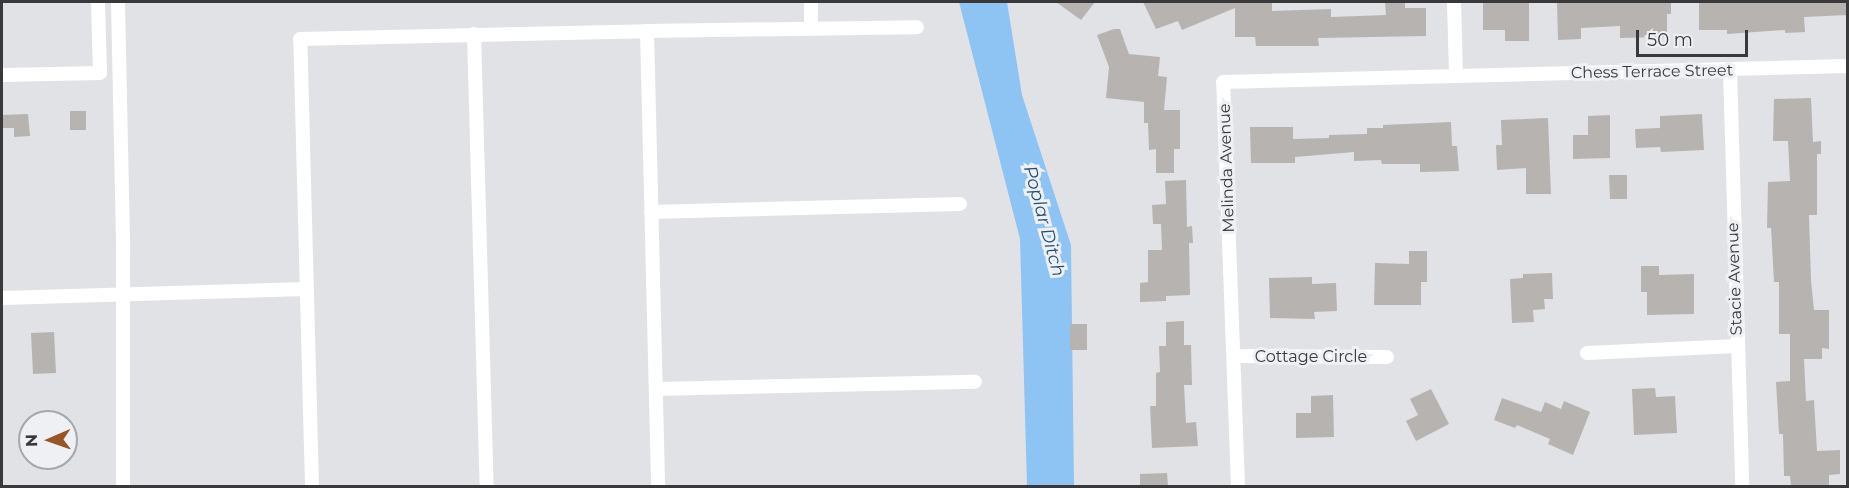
<!DOCTYPE html>
<html>
<head>
<meta charset="utf-8">
<style>
  body { margin:0 }
  #map { position:relative; width:1849px; height:488px; overflow:hidden; background:#e1e2e6; font-family:Montserrat,sans-serif }
  div>[style] { position:absolute }
  .water>* { inset:0; background:#8ec4f3 }
  .building>* { inset:0; background:#b7b3b1 }
  .street>* { height:14px; margin:-7px; padding:0 7px; transform-origin:7px; border-radius:7px; background:#fff }
  span { translate:-50% -50%; white-space:nowrap; text-align:center; line-height:1.15; -webkit-text-stroke:6px #eff0f4; paint-order:stroke }
  .street-label { font-size:16px; color:#39393b }
  .water-label { font-size:18px; color:#1f5077; font-style:italic }
  .frame { position:absolute; inset:0; border:3px solid #39393b; pointer-events:none }
  .north { position:absolute; left:18px; top:410px; width:60px; height:60px; box-sizing:border-box; background:#eff0f4; border:2px solid #a6a7aa; border-radius:50%; rotate:268deg; font-size:16px; font-weight:700; line-height:24px; text-align:center; color:#39393b }
  .north::after { content:''; display:block; margin:auto; width:21px; height:27px; background:#985526; clip-path:polygon(50% 0,100% 100%,50% 72%,0 100%) }
  .scale { position:absolute; left:1636px; top:30px; width:112px; height:27px; box-sizing:border-box; border:3px solid #39393b; border-top:0; padding-left:8px; font-size:18px; line-height:21px; white-space:nowrap; color:#39393b; -webkit-text-stroke:4px #eff0f4; paint-order:stroke }
</style>
</head>
<body>
<div id="map">
  <div class="water">
    <i style="clip-path:polygon(959px 2px,1007px 2px,1022px 95px,1071px 245px,1074px 486px,1027px 486px,1020px 239px)"></i>
  </div>
  <div class="building">
    <i style="clip-path:polygon(1056px 2px,1095px 2px,1081px 20px)"></i>
    <i style="clip-path:polygon(1143px 2px,1272px 2px,1272px 11px,1331px 9px,1331px 17px,1386px 15px,1385px 2px,1405px 2px,1405px 8px,1426px 8px,1426px 36px,1318px 38px,1319px 46px,1256px 46px,1255px 37px,1235px 37px,1235px 8px,1182px 30px,1178px 21px,1156px 29px)"></i>
    <i style="clip-path:polygon(1483px 2px,1529px 2px,1529px 41px,1505px 41px,1505px 30px,1483px 30px)"></i>
    <i style="clip-path:polygon(1557px 2px,1671px 2px,1671px 14px,1667px 14px,1667px 37px,1620px 38px,1620px 26px,1581px 28px,1581px 39px,1558px 40px)"></i>
    <i style="clip-path:polygon(1699px 2px,1848px 2px,1848px 15px,1804px 17px,1805px 32px,1785px 33px,1785px 30px,1727px 34px,1727px 30px,1699px 30px)"></i>
    <i style="clip-path:polygon(1114px 29px,1120px 29px,1129px 54px,1160px 57px,1158px 76px,1167px 77px,1164px 110px,1180px 110px,1180px 149px,1174px 149px,1174px 173px,1156px 173px,1156px 149px,1149px 150px,1148px 123px,1144px 123px,1144px 102px,1106px 98px,1109px 67px,1097px 35px)"></i>
    <i style="clip-path:polygon(1811px 98px,1813px 142px,1821px 141px,1821px 154px,1817px 154px,1817px 215px,1809px 215px,1811px 280px,1814px 310px,1829px 310px,1829px 349px,1822px 348px,1822px 359px,1804px 359px,1806px 401px,1814px 400px,1817px 451px,1840px 450px,1840px 474px,1829px 475px,1829px 486px,1791px 486px,1790px 476px,1784px 476px,1783px 434px,1779px 434px,1776px 382px,1790px 381px,1790px 334px,1779px 334px,1779px 282px,1774px 282px,1771px 228px,1767px 228px,1768px 182px,1790px 181px,1788px 141px,1773px 141px,1774px 99px)"></i>
    <i style="clip-path:polygon(70px 111px,86px 111px,86px 130px,70px 130px)"></i>
    <i style="clip-path:polygon(28px 114px,30px 136px,14px 137px,14px 128px,2px 128px,2px 115px)"></i>
    <i style="clip-path:polygon(1702px 114px,1704px 150px,1661px 152px,1660px 147px,1636px 148px,1635px 129px,1660px 128px,1660px 116px)"></i>
    <i style="clip-path:polygon(1610px 115px,1610px 158px,1573px 159px,1573px 135px,1588px 135px,1588px 116px)"></i>
    <i style="clip-path:polygon(1548px 118px,1551px 194px,1526px 194px,1526px 168px,1497px 170px,1496px 145px,1502px 145px,1501px 120px)"></i>
    <i style="clip-path:polygon(1451px 122px,1452px 146px,1457px 146px,1459px 171px,1420px 172px,1420px 164px,1382px 164px,1381px 160px,1354px 161px,1354px 152px,1295px 157px,1295px 163px,1251px 163px,1250px 127px,1293px 127px,1293px 139px,1329px 138px,1329px 135px,1367px 134px,1367px 128px,1383px 128px,1383px 125px)"></i>
    <i style="clip-path:polygon(1609px 175px,1627px 175px,1627px 199px,1610px 199px)"></i>
    <i style="clip-path:polygon(1186px 180px,1187px 227px,1192px 226px,1193px 243px,1189px 243px,1190px 295px,1166px 296px,1166px 301px,1140px 302px,1140px 283px,1148px 282px,1148px 250px,1162px 250px,1161px 224px,1153px 224px,1152px 205px,1166px 204px,1165px 181px)"></i>
    <i style="clip-path:polygon(1409px 251px,1427px 251px,1427px 282px,1421px 282px,1421px 305px,1374px 305px,1375px 263px,1409px 264px)"></i>
    <i style="clip-path:polygon(1641px 266px,1659px 266px,1659px 275px,1694px 274px,1694px 314px,1647px 315px,1647px 292px,1641px 292px)"></i>
    <i style="clip-path:polygon(1552px 273px,1553px 299px,1544px 299px,1545px 309px,1533px 310px,1534px 322px,1512px 323px,1510px 279px,1523px 278px,1523px 274px)"></i>
    <i style="clip-path:polygon(1312px 277px,1312px 284px,1336px 283px,1337px 311px,1314px 312px,1315px 319px,1270px 318px,1269px 278px)"></i>
    <i style="clip-path:polygon(1184px 321px,1184px 345px,1191px 345px,1192px 385px,1184px 385px,1186px 423px,1196px 422px,1198px 446px,1152px 448px,1150px 406px,1156px 406px,1156px 373px,1160px 372px,1159px 346px,1166px 346px,1166px 322px)"></i>
    <i style="clip-path:polygon(1070px 324px,1087px 324px,1087px 350px,1070px 350px)"></i>
    <i style="clip-path:polygon(54px 332px,56px 373px,33px 374px,31px 333px)"></i>
    <i style="clip-path:polygon(1655px 388px,1656px 397px,1675px 396px,1677px 433px,1634px 435px,1632px 389px)"></i>
    <i style="clip-path:polygon(1431px 389px,1449px 424px,1416px 441px,1406px 421px,1418px 415px,1410px 399px)"></i>
    <i style="clip-path:polygon(1333px 395px,1334px 437px,1296px 438px,1296px 413px,1311px 413px,1311px 396px)"></i>
    <i style="clip-path:polygon(1502px 398px,1541px 412px,1545px 402px,1561px 409px,1564px 401px,1590px 412px,1573px 455px,1548px 444px,1550px 439px,1517px 425px,1515px 428px,1494px 420px)"></i>
    <i style="clip-path:polygon(1167px 473px,1168px 486px,1140px 486px,1140px 474px)"></i>
  </div>
  <div class="street">
    <i style="left:118px;top:2px;width:248px;rotate:88.8deg"></i>
    <i style="left:123px;top:250px;width:236px;rotate:90deg"></i>
    <i style="left:1454px;top:2px;width:73px;rotate:88.4deg"></i>
    <i style="left:811px;top:28px;width:26px;rotate:-90deg"></i>
    <i style="left:647px;top:31px;width:270px;rotate:-0.8deg"></i>
    <i style="left:474px;top:34px;width:452px;rotate:88.4deg"></i>
    <i style="left:1730px;top:71px;width:415px;rotate:88.3deg"></i>
    <i style="left:2px;top:75px;width:98px;rotate:-1.2deg"></i>
    <i style="left:100px;top:73px;width:71px;rotate:-91.6deg"></i>
    <i style="left:651px;top:212px;width:309px;rotate:-1.5deg"></i>
    <i style="left:2px;top:298px;width:304px;rotate:-1.7deg"></i>
    <i style="left:1587px;top:353px;width:150px;rotate:-2.7deg"></i>
    <i style="left:1234px;top:356px;width:153px;rotate:0.4deg"></i>
    <i style="left:656px;top:389px;width:319px;rotate:-1.3deg"></i>
    <i style="left:312px;top:486px;width:447px;rotate:-91.5deg"></i>
    <i style="left:300px;top:39px;width:347px;rotate:-1.3deg"></i>
    <i style="left:647px;top:31px;width:455px;rotate:88.6deg"></i>
    <i style="left:1238px;top:486px;width:404px;rotate:-92.1deg"></i>
    <i style="left:1223px;top:82px;width:625px;rotate:-1.47deg"></i>
  </div>
  <div class="street-label">
    <span style="left:1652px;top:72px;rotate:-1deg">Chess Terrace Street</span>
    <span style="left:1227px;top:168px;rotate:-92deg">Melinda Avenue</span>
    <span style="left:1735px;top:279px;rotate:-92deg">Stacie Avenue</span>
    <span style="left:1311px;top:357px">Cottage Circle</span>
  </div>
  <div class="water-label">
    <span style="left:1044px;top:221px;rotate:75deg">Poplar Ditch</span>
  </div>
  <div class="frame"></div>
  <div class="north">N</div>
  <div class="scale">50 m</div>
</div>
</body>
</html>
